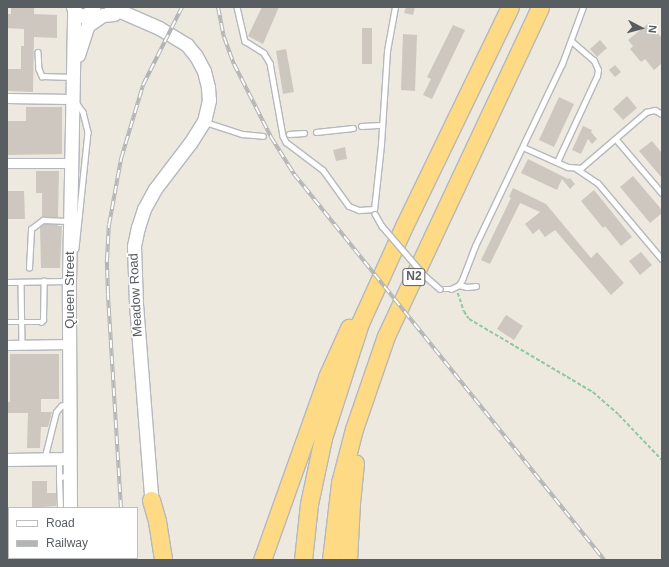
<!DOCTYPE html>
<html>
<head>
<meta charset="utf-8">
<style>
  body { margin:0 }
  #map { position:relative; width:669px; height:567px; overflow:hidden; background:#ede9df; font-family:Helvetica,sans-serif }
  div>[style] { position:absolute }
  .building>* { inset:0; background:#cdc7c0 }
  .path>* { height:1.5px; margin-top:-0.75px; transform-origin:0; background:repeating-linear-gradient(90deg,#91c89e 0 4px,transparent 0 6px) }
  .roads { filter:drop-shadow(1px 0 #b5b8bd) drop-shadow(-1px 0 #b5b8bd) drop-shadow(0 1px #b5b8bd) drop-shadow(0 -1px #b5b8bd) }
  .service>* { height:4.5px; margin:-2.25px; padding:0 2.25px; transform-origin:2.25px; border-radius:2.25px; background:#fff }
  .minor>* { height:9px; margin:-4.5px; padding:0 4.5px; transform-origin:4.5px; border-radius:4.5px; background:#fff }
  .tertiary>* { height:12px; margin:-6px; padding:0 6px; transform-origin:6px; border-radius:6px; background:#fff }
  .secondary>* { height:13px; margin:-6.5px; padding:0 6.5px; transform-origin:6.5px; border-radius:6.5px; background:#fff }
  .motorway>* { height:17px; margin:-8.5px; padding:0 8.5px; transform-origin:8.5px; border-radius:8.5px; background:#ffda84 }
  .rail>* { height:4px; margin-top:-2px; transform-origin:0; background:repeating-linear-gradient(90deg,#fff 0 8px,#b3b4b5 0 16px); box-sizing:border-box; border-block:1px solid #b3b4b5 }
  .bridges { filter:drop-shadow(1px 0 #b5b8bd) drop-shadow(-1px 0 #b5b8bd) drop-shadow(0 1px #b5b8bd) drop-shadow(0 -1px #b5b8bd) }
  .service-bridge>* { height:4.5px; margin:-2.25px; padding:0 2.25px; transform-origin:2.25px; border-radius:2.25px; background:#fff }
  span { translate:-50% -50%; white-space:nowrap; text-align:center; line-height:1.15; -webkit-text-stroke:3px #fff; paint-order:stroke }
  .shield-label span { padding:1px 3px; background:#fff; border:1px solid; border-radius:3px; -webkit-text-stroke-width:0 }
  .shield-label { font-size:12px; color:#585d62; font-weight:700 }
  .street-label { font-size:13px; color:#585d62 }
  .frame { position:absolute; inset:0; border:8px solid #585d62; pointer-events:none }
  .legend { position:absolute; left:8px; top:507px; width:130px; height:52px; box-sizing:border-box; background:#fff; border:1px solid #bcbec0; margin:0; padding:5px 7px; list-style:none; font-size:12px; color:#585d62 }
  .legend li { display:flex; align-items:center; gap:8px; height:20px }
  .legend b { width:20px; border:1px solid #bcbec0 }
  .north { position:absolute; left:621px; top:8px; width:40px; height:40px; -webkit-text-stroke:3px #fff; paint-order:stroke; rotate:96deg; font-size:11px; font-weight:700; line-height:16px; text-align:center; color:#585d62 }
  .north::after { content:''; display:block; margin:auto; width:14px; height:18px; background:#585d62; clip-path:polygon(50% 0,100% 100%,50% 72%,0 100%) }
</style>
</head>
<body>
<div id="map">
  <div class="building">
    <i style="clip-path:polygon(11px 7px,34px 7px,34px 14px,57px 15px,57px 38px,34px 37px,33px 92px,7px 91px,7px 69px,21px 69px,21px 46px,24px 46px,24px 29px,7px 28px,7px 14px,11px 14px)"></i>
    <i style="clip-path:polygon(262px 7px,279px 7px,263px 44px,248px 36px)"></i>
    <i style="clip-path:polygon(406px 7px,415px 7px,413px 15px,404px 13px)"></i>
    <i style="clip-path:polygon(649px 23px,662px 38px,662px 63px,654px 70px,645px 59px,641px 62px,630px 49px,633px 46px,628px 40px)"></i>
    <i style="clip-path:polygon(453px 25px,465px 30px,432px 99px,423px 95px,431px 79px,427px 77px)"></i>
    <i style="clip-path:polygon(362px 28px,372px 28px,372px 64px,362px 64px)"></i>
    <i style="clip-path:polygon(403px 34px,417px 35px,415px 91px,401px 90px)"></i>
    <i style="clip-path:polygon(600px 40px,607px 48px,597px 57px,590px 49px)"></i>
    <i style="clip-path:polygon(286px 49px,294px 92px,283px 94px,276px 51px)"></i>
    <i style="clip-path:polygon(615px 65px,621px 72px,615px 77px,609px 70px)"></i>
    <i style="clip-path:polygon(627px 96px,637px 108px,623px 120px,613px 109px)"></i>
    <i style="clip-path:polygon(559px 97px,574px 104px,554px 147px,539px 140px)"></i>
    <i style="clip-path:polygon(26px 107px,62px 107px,62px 154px,7px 155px,7px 121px,26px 121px)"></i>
    <i style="clip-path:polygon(583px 126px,592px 130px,591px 132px,597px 139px,592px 144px,588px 139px,581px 154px,572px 150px)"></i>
    <i style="clip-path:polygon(652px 141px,662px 153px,662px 178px,639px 151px)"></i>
    <i style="clip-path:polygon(345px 147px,347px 159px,336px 161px,333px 150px)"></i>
    <i style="clip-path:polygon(528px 159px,568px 179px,570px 178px,575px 184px,570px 189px,562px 179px,557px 190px,521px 173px)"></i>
    <i style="clip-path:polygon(36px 171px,59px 171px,58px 217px,42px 217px,42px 193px,36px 193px)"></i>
    <i style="clip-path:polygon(633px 176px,662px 210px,662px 213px,650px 223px,620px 187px)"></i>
    <i style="clip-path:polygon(513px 188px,546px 204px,591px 258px,597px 252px,624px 283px,611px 295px,555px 230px,545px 237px,539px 229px,533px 234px,525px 224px,540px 212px,520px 203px,490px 264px,481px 260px,511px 198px,509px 197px)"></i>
    <i style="clip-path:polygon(594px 190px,632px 237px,621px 246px,605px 226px,603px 228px,581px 201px)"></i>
    <i style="clip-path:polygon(7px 191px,24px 191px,25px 219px,7px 219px)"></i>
    <i style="clip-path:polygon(44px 224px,58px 224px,58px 226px,62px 226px,60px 268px,41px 268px,40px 227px)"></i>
    <i style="clip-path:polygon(641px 252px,652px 265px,640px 275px,629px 261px)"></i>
    <i style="clip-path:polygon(506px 315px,523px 326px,514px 340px,497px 329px)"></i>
    <i style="clip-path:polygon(10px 354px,59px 354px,59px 399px,41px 399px,41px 412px,52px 412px,48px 427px,41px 427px,40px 448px,27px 448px,28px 413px,7px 413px,7px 402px,10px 402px)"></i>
    <i style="clip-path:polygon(32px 481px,47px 481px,47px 493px,56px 493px,56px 506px,32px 508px)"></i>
  </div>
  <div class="path">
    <i style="left:458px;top:293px;width:19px;rotate:72deg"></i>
    <i style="left:464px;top:311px;width:9px;rotate:58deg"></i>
    <i style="left:469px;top:319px;width:144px;rotate:30.5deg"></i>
    <i style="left:593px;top:392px;width:35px;rotate:41deg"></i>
    <i style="left:619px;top:415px;width:62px;rotate:46.3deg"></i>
  </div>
  <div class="roads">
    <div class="service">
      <i style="left:237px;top:7px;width:35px;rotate:77deg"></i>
      <i style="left:245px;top:41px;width:22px;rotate:32deg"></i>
      <i style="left:264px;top:53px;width:12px;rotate:59deg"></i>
      <i style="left:270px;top:63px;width:74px;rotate:79.9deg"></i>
      <i style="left:283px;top:136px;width:7px;rotate:63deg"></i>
      <i style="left:286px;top:142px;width:46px;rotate:37.1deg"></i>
      <i style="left:323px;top:170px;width:44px;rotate:54.2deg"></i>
      <i style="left:349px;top:206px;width:11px;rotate:22deg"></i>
      <i style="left:359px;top:210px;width:15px;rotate:-4deg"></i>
      <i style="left:38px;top:52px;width:17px;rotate:87deg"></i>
      <i style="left:39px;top:69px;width:8px;rotate:67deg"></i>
      <i style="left:42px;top:76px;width:30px;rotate:2deg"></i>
      <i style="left:76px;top:102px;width:12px;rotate:55deg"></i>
      <i style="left:83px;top:112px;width:21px;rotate:76deg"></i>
      <i style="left:88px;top:132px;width:117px;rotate:95.9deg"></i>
      <i style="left:205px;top:122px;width:39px;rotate:18deg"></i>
      <i style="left:242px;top:134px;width:21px;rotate:5deg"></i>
      <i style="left:361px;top:126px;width:21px;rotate:-3deg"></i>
      <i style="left:316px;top:132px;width:37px;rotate:-6deg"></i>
      <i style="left:289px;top:134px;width:15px;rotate:-4deg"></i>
      <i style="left:616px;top:139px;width:71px;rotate:49.6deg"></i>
      <i style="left:523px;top:147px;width:49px;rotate:24deg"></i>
      <i style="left:568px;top:167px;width:13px;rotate:4deg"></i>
      <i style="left:581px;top:168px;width:86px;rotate:-40.7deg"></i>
      <i style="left:646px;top:112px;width:9px;rotate:-13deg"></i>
      <i style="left:655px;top:110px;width:8px;rotate:30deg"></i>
      <i style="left:557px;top:162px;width:95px;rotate:-65.1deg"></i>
      <i style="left:597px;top:76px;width:6px;rotate:-81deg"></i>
      <i style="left:598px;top:70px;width:10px;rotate:-114deg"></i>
      <i style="left:594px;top:61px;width:30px;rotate:-139deg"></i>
      <i style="left:577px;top:169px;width:25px;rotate:34deg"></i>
      <i style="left:598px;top:183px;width:99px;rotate:49.9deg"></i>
      <i style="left:374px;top:210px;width:66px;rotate:-83.9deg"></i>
      <i style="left:381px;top:144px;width:93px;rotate:-86.3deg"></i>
      <i style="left:387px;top:51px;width:45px;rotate:-79.7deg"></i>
      <i style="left:29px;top:268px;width:39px;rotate:-87deg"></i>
      <i style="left:31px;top:229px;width:15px;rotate:-37deg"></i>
      <i style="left:43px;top:220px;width:25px;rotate:2deg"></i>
      <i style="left:7px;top:282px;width:60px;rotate:-1deg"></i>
      <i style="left:21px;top:282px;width:63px;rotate:89.1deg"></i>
      <i style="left:459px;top:285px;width:8px;rotate:14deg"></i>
      <i style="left:467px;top:287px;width:9px;rotate:-6deg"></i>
      <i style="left:440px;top:289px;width:11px"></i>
      <i style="left:451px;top:289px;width:9px;rotate:-27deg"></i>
      <i style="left:459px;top:285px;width:6px;rotate:-59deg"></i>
      <i style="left:462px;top:280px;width:36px;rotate:-69deg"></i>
      <i style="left:475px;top:246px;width:202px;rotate:-64.5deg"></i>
      <i style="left:562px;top:64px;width:61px;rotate:-69.8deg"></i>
      <i style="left:7px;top:322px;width:34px"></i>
      <i style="left:41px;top:322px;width:3px;rotate:-45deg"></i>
      <i style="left:43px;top:320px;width:39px;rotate:-89deg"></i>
      <i style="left:44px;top:460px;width:49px;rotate:-76deg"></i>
      <i style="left:56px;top:412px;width:8px;rotate:-50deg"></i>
      <i style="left:61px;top:406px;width:7px;rotate:-16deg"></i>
      <i style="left:59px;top:478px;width:18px;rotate:-90deg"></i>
      <i style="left:60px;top:508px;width:30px;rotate:-92deg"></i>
      <i style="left:59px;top:478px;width:11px;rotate:-22deg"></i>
    </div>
    <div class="minor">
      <i style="left:7px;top:98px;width:64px;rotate:0.9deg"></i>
      <i style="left:7px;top:163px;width:63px"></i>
      <i style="left:7px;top:345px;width:63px;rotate:-0.9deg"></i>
      <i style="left:7px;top:534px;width:2px"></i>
    </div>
    <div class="tertiary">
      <i style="left:7px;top:460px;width:63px;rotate:-0.9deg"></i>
    </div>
    <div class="secondary">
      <i style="left:73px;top:7px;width:7px;rotate:63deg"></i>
      <i style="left:76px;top:13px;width:7px;rotate:27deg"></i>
      <i style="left:82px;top:16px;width:6px;rotate:-18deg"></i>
      <i style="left:88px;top:14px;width:9px;rotate:-54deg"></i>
      <i style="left:111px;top:7px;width:52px;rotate:23.6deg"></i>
      <i style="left:159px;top:28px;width:33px;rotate:31deg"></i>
      <i style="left:187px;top:45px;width:14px;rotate:51deg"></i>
      <i style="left:196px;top:56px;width:17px;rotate:62deg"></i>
      <i style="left:204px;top:71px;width:16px;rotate:76deg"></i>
      <i style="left:208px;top:87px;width:13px;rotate:86deg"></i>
      <i style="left:209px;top:100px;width:22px;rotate:103deg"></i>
      <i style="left:204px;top:121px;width:26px;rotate:122deg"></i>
      <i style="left:190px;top:143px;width:58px;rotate:127.3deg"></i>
      <i style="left:155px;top:189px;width:23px;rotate:119deg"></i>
      <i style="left:144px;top:209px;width:19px;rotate:108deg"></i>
      <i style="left:138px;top:227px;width:19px;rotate:102deg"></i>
      <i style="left:134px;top:246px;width:58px;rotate:88deg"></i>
      <i style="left:136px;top:304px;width:205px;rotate:85.5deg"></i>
      <i style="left:78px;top:55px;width:32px;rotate:-72deg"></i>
      <i style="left:88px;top:25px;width:18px;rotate:-34deg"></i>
      <i style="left:103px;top:15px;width:11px;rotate:-5deg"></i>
      <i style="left:70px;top:508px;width:227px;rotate:-90.3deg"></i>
      <i style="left:69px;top:281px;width:271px;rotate:-88.9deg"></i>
      <i style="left:71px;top:558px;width:2px;rotate:90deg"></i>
    </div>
    <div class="motorway">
      <i style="left:151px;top:500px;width:22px;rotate:74deg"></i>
      <i style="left:157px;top:521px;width:39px;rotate:81deg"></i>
      <i style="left:262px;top:560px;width:194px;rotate:-70.4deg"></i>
      <i style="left:327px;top:377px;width:54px;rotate:-65.8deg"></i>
      <i style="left:303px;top:560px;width:56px;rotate:-83.9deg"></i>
      <i style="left:309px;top:504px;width:67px;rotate:-78deg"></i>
      <i style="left:323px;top:438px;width:121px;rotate:-72.2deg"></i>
      <i style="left:360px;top:323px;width:109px;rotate:-65.6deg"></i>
      <i style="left:405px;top:224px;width:241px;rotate:-64.2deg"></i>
      <i style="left:331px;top:560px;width:78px;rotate:-83.3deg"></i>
      <i style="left:340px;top:483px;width:56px;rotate:-75.5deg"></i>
      <i style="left:354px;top:429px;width:98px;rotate:-71deg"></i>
      <i style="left:386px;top:336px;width:363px;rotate:-64.9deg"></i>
      <i style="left:348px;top:560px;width:57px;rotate:-87deg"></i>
      <i style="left:351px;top:503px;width:40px;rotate:-84.3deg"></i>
    </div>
  </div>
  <div class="rail">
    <i style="left:218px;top:7px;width:31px;rotate:79deg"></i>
    <i style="left:224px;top:37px;width:29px;rotate:70deg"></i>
    <i style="left:234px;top:64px;width:82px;rotate:63.1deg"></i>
    <i style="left:271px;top:137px;width:44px;rotate:58.1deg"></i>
    <i style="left:294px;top:174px;width:495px;rotate:51.2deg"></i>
    <i style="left:121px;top:508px;width:214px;rotate:-93.5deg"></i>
    <i style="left:108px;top:294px;width:34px;rotate:-92deg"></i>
    <i style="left:107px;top:260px;width:35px;rotate:-87deg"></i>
    <i style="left:109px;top:225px;width:67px;rotate:-79.7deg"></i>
    <i style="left:121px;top:159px;width:77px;rotate:-73.4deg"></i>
    <i style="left:143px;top:85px;width:87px;rotate:-63.4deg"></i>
    <i style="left:122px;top:560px;width:2px;rotate:-90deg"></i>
  </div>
  <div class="bridges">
    <div class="service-bridge">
      <i style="left:375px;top:214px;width:14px;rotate:60deg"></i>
      <i style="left:382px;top:226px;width:65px;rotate:49.4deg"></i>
      <i style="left:424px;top:275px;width:21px;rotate:41deg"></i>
    </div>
  </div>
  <div class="shield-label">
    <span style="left:414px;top:277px">N2</span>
  </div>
  <div class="street-label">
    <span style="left:70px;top:290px;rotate:-90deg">Queen Street</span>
    <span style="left:136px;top:295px;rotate:-93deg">Meadow Road</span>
  </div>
  <div class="frame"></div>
  <ul class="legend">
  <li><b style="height:5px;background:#fff"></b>Road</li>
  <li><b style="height:5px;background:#b3b4b5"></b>Railway</li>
  </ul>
  <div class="north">N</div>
</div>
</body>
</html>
